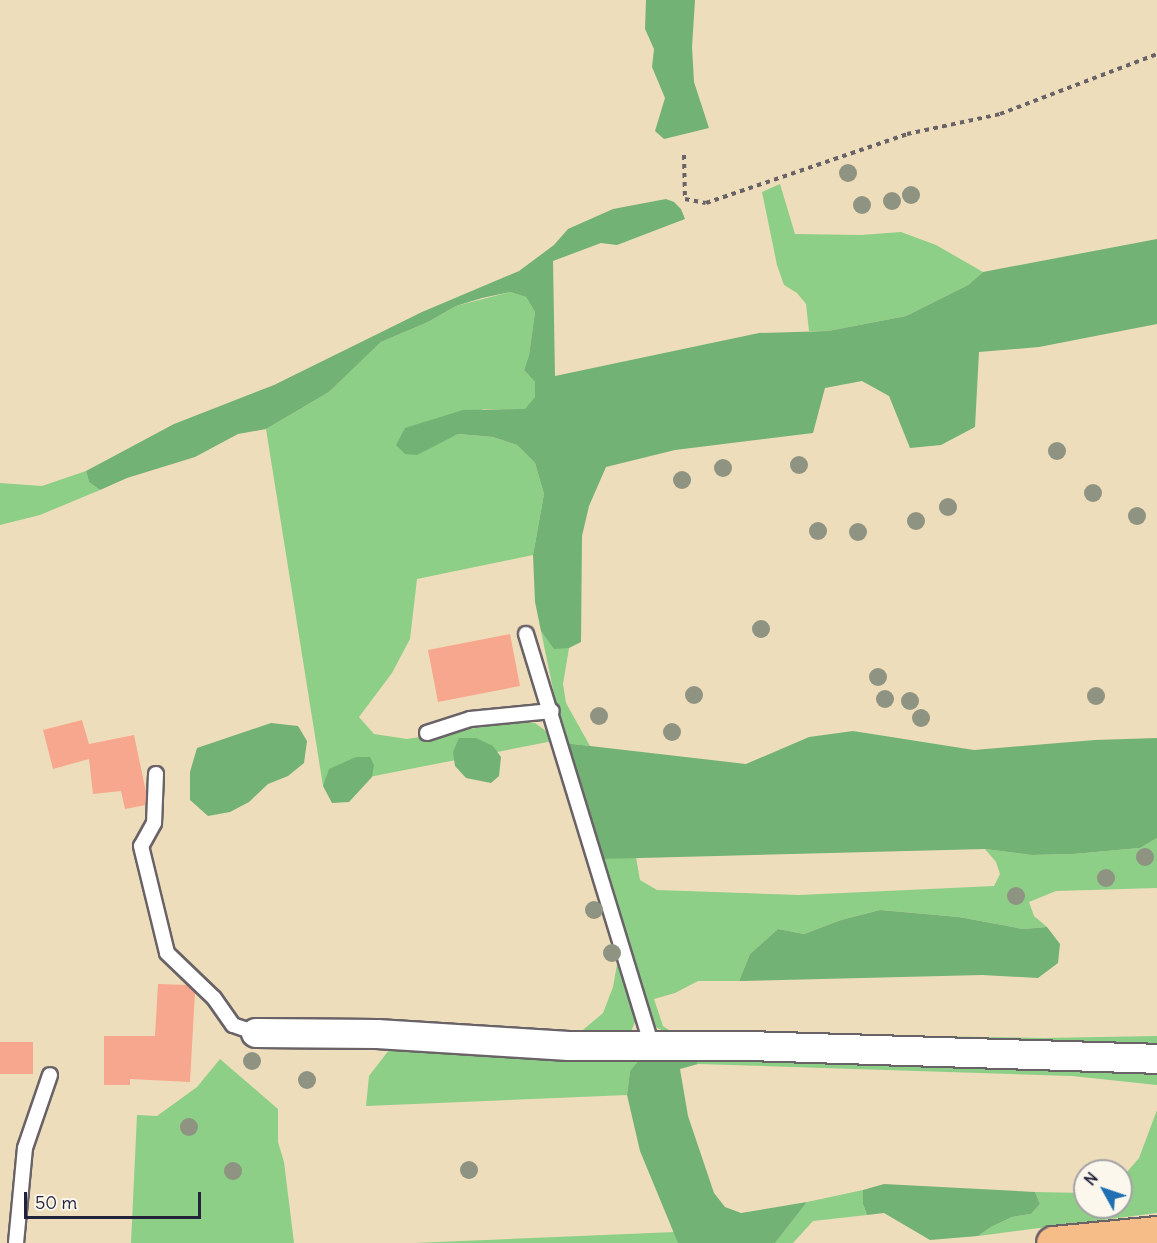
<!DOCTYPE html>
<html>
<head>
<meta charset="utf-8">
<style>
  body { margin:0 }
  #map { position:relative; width:1157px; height:1243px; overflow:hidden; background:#edb; font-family:Delius,sans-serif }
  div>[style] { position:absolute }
  .green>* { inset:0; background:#8dcf87 }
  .forest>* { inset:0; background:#72b274 }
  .building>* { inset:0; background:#f7a78d }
  .path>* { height:4px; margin-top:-2px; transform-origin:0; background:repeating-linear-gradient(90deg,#696368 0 4.5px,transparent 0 9px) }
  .roads { filter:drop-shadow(2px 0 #696368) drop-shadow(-2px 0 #696368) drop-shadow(0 2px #696368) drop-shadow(0 -2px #696368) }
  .service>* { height:14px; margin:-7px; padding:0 7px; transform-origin:7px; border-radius:7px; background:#fff }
  .minor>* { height:28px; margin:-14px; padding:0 14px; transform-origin:14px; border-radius:14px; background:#fff }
  .primary>* { height:33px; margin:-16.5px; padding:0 16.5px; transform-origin:16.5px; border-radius:16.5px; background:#f7bd88 }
  .trees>* { width:18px; height:18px; margin:-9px; border-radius:50%; background:#8f9381 }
  span { translate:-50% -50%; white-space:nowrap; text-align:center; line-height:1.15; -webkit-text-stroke:4.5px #fbf7ec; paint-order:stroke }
  .north { position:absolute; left:1073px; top:1159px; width:60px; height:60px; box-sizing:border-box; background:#fbf7ec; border:2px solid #a4a2a5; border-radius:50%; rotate:310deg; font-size:16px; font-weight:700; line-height:24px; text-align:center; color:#22223b }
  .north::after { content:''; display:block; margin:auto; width:21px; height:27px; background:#1f6fb2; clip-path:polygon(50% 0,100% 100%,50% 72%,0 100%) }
  .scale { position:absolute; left:24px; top:1192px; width:177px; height:27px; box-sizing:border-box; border:3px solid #22223b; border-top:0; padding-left:8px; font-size:18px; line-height:21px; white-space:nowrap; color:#22223b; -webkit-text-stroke:4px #fbf7ec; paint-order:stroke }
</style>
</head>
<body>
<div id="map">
  <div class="green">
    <i style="clip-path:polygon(780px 184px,795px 234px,861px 235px,901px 232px,936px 245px,983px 272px,968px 285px,906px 316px,828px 331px,809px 331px,806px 304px,797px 293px,784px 285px,777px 265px,762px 192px)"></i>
    <i style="clip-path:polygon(510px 292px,526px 297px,535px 312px,529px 355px,524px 370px,535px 382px,535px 397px,525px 410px,483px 409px,438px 443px,458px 434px,493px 437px,517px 445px,535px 463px,544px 494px,533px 555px,417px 579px,410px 639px,392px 673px,359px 717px,374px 734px,407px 739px,513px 722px,535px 723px,558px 740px,323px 786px,266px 429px,329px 392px,381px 342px,428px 322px,456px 306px)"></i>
    <i style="clip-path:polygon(86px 471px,89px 482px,100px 490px,40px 515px,0 525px,0 483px,42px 486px)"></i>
    <i style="clip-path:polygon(541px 631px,554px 648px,569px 648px,563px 684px,566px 703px,590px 746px,564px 743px)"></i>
    <i style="clip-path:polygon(1157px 838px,1157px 888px,1056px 891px,1029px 902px,1034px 916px,1047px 927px,1023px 929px,959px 917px,880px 910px,841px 920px,804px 934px,778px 929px,750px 954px,739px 981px,698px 981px,675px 993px,654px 999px,663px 1026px,672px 1032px,1043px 1038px,1157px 1036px,1157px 1050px,670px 1034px,649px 1024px,602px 859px,636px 857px,640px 880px,657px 890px,799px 895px,994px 886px,1000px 874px,996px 862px,985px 849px,1032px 855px,1073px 854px,1140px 848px)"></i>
    <i style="clip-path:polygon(619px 953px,636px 1019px,631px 1032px,577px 1035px,603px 1013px,613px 987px)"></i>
    <i style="clip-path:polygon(405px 1038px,654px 1050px,630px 1071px,627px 1095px,366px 1106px,369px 1076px,389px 1050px)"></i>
    <i style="clip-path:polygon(691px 1053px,1157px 1062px,1157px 1085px,1072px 1076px,698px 1064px)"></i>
    <i style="clip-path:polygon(220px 1059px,278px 1109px,278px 1142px,284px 1162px,294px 1243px,131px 1243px,137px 1115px,157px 1116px,197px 1087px)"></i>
    <i style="clip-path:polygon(1157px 1110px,1157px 1213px,978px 1236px,991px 1227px,1012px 1217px,1031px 1214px,1040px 1204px,1035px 1192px,1085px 1193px,1085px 1207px,1121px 1207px,1121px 1179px,1139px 1158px)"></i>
    <i style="clip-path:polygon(863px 1190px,863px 1204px,867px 1215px,813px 1221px,793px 1243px,775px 1243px,807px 1202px)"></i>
    <i style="clip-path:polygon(675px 1232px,678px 1243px,414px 1243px)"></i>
  </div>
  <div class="forest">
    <i style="clip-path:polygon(646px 0,695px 0,692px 47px,694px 82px,709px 128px,664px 139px,655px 131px,665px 98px,652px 67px,654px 49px,645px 29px)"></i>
    <i style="clip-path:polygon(666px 199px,674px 202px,681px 209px,685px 219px,617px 245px,601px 243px,553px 261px,555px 376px,759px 333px,828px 331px,906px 316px,968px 285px,983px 272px,1157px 239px,1157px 324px,1039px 347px,979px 352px,975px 427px,941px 445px,910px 448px,889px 396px,862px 381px,825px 388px,813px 433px,675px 450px,606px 467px,589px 506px,582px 536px,581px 642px,569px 648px,554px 649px,541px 631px,535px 602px,533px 555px,544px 494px,535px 463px,517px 445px,493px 437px,458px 434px,417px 455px,405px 454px,396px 445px,405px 428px,463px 410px,525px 409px,535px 397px,535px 382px,524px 370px,529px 355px,535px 312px,526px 297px,510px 292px,482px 298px,456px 306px,428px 322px,381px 342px,329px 392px,266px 429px,238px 434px,195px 457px,127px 478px,100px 490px,89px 482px,86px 471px,174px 424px,274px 385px,422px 312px,519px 271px,554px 245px,568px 229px,613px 209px)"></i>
    <i style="clip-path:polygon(271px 723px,298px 726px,307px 741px,304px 763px,288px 776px,268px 784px,249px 802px,230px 812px,208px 816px,190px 800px,190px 772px,197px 748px)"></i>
    <i style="clip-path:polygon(853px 731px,974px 750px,1095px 740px,1157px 738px,1157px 838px,1140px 848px,1073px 854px,1032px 855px,985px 849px,602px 859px,564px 743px,746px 764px,809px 737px)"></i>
    <i style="clip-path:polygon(459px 738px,476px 738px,493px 746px,501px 757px,499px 776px,491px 783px,466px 778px,455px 766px,453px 752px)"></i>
    <i style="clip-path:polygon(356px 757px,370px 757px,374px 765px,372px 777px,349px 802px,332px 803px,323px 786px,329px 769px)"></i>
    <i style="clip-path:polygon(880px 910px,959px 917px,1023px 929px,1047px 927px,1060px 944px,1058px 963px,1038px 978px,982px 975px,739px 981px,750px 954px,778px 929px,804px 934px,841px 920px)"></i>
    <i style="clip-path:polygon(691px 1053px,698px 1064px,680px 1069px,688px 1116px,714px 1193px,725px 1207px,741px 1213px,807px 1202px,775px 1243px,678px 1243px,640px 1151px,627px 1095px,630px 1071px,642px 1057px)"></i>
    <i style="clip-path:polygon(884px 1184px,1035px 1192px,1040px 1204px,1031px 1214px,1012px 1217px,991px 1227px,978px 1236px,930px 1240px,884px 1213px,867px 1215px,863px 1204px,863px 1190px)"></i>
  </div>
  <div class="building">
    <i style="clip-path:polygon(510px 634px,520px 686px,438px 702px,428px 650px)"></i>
    <i style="clip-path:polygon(82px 720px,89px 744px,134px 735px,146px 792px,146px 805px,125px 809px,121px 791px,93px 794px,89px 759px,53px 769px,43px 730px)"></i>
    <i style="clip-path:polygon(158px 984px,187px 985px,195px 992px,190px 1082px,130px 1079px,130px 1085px,104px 1085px,104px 1036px,155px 1036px)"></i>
    <i style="clip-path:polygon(0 1042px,33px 1042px,33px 1074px,0 1074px)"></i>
  </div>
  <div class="path">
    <i style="left:684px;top:155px;width:44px;rotate:88.7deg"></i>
    <i style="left:685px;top:199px;width:21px;rotate:11deg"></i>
    <i style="left:706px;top:203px;width:213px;rotate:-18.9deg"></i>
    <i style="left:907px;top:134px;width:95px;rotate:-12.1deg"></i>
    <i style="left:1000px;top:114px;width:168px;rotate:-20.9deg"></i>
  </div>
  <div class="roads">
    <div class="service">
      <i style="left:526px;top:634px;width:429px;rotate:73deg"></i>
      <i style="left:427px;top:733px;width:45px;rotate:-18deg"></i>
      <i style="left:470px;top:719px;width:82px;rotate:-5.6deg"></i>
      <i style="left:156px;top:774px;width:49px;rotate:92.3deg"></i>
      <i style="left:154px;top:823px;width:26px;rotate:119deg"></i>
      <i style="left:141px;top:846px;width:110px;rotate:76.3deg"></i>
      <i style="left:167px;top:953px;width:65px;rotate:43.8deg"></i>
      <i style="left:214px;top:998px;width:33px;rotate:55deg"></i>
      <i style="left:233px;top:1025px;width:24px;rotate:19deg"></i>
      <i style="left:16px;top:1243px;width:95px;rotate:-84.6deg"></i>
      <i style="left:25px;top:1148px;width:77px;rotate:-71.1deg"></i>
    </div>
    <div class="minor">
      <i style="left:256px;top:1033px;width:121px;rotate:0.5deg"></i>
      <i style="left:377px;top:1034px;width:192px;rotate:3.6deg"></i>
      <i style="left:569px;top:1046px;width:179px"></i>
      <i style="left:748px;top:1046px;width:409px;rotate:1.8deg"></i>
    </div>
    <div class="primary">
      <i style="left:1053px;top:1243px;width:104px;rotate:-5.5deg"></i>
    </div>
  </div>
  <div class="trees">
    <i style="left:848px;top:173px"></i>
    <i style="left:911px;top:195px"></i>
    <i style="left:892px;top:201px"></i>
    <i style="left:862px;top:205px"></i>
    <i style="left:1057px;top:451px"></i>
    <i style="left:799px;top:465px"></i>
    <i style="left:723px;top:468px"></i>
    <i style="left:682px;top:480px"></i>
    <i style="left:1093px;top:493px"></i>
    <i style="left:948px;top:507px"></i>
    <i style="left:1137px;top:516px"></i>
    <i style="left:916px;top:521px"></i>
    <i style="left:818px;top:531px"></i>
    <i style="left:858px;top:532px"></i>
    <i style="left:761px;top:629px"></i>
    <i style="left:878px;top:677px"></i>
    <i style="left:694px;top:695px"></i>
    <i style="left:1096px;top:696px"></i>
    <i style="left:885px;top:699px"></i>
    <i style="left:910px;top:701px"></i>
    <i style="left:599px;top:716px"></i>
    <i style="left:921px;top:718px"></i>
    <i style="left:672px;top:732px"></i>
    <i style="left:1145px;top:857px"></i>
    <i style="left:1106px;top:878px"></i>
    <i style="left:1016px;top:896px"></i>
    <i style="left:594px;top:910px"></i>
    <i style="left:612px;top:953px"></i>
    <i style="left:252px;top:1061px"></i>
    <i style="left:307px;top:1080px"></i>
    <i style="left:189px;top:1127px"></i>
    <i style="left:469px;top:1170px"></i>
    <i style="left:233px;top:1171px"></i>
  </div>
  <div class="north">N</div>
  <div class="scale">50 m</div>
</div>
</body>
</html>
